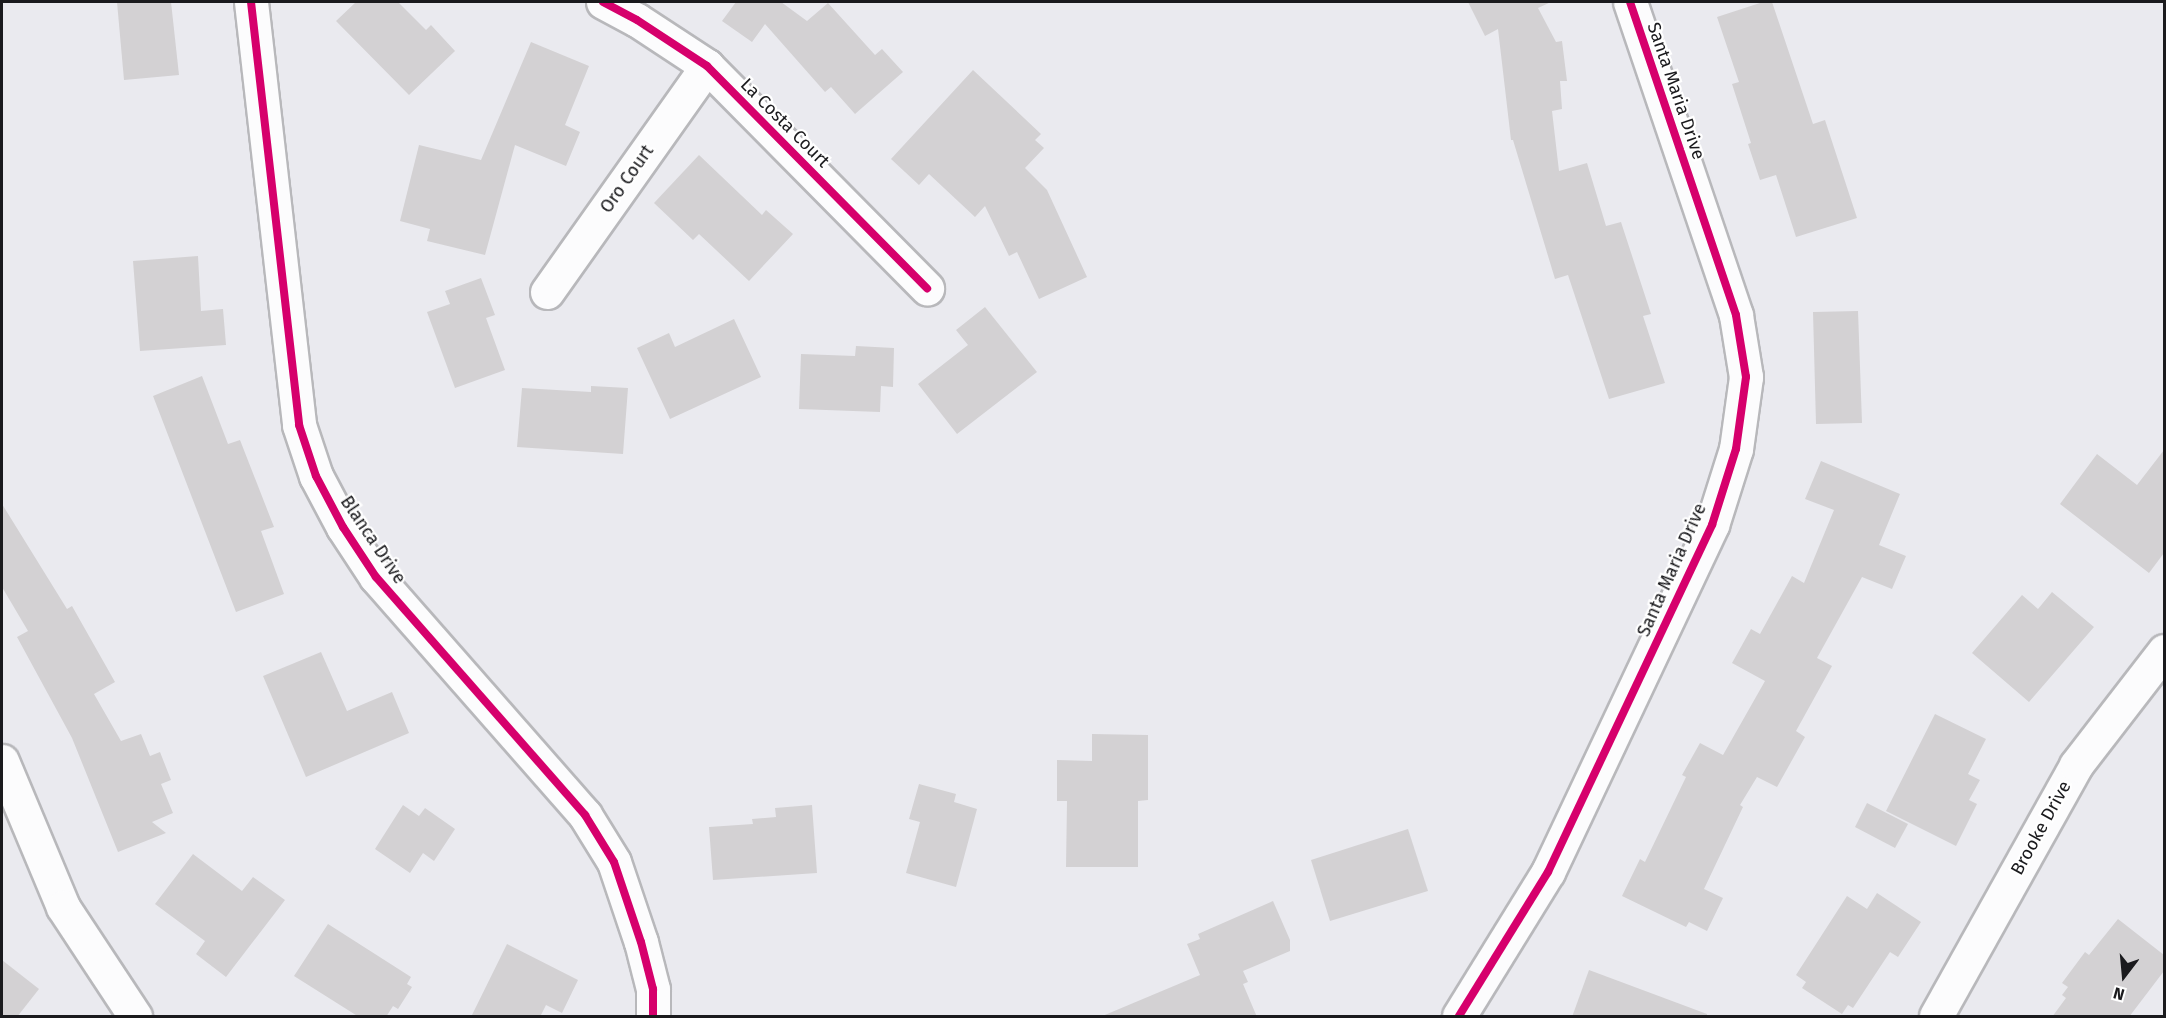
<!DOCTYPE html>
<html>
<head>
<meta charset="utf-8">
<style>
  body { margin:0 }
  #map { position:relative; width:2166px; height:1018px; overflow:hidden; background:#eaeaef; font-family:"Fira Sans",sans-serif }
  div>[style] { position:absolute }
  .building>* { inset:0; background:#d3d1d3 }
  .roads { filter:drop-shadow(2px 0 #b8b8bb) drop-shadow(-2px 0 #b8b8bb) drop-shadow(0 2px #b8b8bb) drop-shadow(0 -2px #b8b8bb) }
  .street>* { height:33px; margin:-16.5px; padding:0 16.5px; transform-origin:16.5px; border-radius:16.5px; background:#fcfcfd }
  .cycleway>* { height:8px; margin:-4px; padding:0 4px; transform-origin:4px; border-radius:4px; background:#d6006c }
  span { translate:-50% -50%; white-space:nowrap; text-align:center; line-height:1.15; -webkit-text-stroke:4.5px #fff; paint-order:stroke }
  .street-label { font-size:18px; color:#1a1a1d }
  .frame { position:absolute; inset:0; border:3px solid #1a1a1d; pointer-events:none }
  .north { position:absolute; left:2094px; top:946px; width:60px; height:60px; -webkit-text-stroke:4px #fff; paint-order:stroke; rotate:196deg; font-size:16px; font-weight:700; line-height:24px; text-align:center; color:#1a1a1d }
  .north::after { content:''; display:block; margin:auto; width:21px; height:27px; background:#1a1a1d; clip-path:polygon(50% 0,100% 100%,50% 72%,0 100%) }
</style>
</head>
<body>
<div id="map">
  <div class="building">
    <i style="clip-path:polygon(117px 2px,171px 2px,179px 75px,124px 80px)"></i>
    <i style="clip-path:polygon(356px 2px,398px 2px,426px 30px,431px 25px,455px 51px,409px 95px,336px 21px)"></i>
    <i style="clip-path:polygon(736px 2px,781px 2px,807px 21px,828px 3px,875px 55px,882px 49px,903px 72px,855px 114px,831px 87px,825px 92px,765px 24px,752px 42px,722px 21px)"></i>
    <i style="clip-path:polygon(1468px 2px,1551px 2px,1538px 8px,1556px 42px,1562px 41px,1567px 81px,1560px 81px,1562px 109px,1552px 111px,1559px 171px,1587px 163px,1606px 226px,1621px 222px,1651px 314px,1643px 316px,1665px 383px,1609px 399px,1568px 275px,1555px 279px,1513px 140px,1511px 140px,1498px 29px,1485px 36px)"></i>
    <i style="clip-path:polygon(1763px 2px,1772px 2px,1813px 124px,1825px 120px,1857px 218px,1796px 237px,1776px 175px,1760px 180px,1748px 144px,1751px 143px,1732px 84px,1739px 82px,1717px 17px)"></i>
    <i style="clip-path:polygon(531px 42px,589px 66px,565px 125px,580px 132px,566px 166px,515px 145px,485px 255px,427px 241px,430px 229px,400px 221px,419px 145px,481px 160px)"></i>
    <i style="clip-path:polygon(973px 70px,1041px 134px,1035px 140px,1044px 148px,1025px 168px,1047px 190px,1087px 277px,1039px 299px,1017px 252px,1009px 256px,985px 206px,975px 217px,929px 174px,919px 185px,891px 159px)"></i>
    <i style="clip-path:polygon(699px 155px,762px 215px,766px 210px,793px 234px,749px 281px,699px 234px,693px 240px,654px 203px)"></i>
    <i style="clip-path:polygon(198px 256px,201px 311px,223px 309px,226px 345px,140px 351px,133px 261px)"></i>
    <i style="clip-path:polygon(481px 278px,495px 315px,486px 318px,505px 370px,455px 388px,427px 312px,450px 304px,445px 291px)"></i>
    <i style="clip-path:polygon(985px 307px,1037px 372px,957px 434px,918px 384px,968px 345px,956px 330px)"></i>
    <i style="clip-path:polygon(1858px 311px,1862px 423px,1816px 424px,1813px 312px)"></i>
    <i style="clip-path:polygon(734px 319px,761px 377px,670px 419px,637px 348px,669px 333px,675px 347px)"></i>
    <i style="clip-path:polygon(856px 346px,894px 348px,893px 387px,881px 386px,880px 412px,799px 409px,801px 354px,855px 356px)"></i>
    <i style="clip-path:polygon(202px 376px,228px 444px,240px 440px,274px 527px,261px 531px,284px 594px,236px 612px,153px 396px)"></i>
    <i style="clip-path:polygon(591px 386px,628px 388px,623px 454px,517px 447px,522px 388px,591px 392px)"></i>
    <i style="clip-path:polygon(2164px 450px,2164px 553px,2149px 573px,2060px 504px,2097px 454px,2137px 485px)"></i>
    <i style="clip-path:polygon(1821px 461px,1900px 494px,1879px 545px,1906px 556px,1892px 589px,1862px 577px,1817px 658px,1832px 666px,1796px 731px,1805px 737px,1777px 787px,1757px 777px,1740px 805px,1743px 807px,1704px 889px,1723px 898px,1707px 931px,1689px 922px,1686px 927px,1622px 896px,1640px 859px,1645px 862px,1686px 777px,1682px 775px,1700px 743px,1723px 755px,1765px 681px,1732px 663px,1751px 629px,1760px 634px,1792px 576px,1804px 583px,1834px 510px,1805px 499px)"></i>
    <i style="clip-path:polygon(2px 504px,67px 609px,72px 606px,115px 682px,94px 694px,121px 741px,141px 734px,150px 756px,160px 752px,171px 780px,161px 784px,173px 813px,152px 822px,166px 833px,118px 852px,72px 738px,17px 637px,28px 631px,2px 587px)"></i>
    <i style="clip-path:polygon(2052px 592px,2094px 627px,2029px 702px,1972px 653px,2022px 595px,2038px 609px)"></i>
    <i style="clip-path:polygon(321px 652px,347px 711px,392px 692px,409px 733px,306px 777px,263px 676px)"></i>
    <i style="clip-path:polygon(1935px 714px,1986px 739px,1968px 774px,1980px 780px,1969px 800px,1977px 804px,1956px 846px,1886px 811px)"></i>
    <i style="clip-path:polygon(1092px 734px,1148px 735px,1148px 800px,1138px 801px,1138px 867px,1066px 867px,1067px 801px,1057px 801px,1057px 760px,1092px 761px)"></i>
    <i style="clip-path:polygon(919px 784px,956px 794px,954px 802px,977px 809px,956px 887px,906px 873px,920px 822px,909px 819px)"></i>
    <i style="clip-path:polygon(1867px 803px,1908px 824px,1895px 848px,1855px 827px)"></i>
    <i style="clip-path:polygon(403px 805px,419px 816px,425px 808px,455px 829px,434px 861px,423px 853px,410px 873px,375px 849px)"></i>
    <i style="clip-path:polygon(812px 805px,817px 873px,713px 880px,709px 827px,753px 824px,752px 819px,776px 817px,775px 808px)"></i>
    <i style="clip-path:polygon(1408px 829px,1428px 891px,1330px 921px,1311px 860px)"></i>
    <i style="clip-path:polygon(193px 854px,242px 891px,253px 877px,285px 900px,226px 977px,196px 954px,205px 941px,155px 904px)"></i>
    <i style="clip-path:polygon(1877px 893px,1921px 922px,1898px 957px,1890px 952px,1853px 1008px,1848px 1005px,1842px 1014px,1802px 988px,1806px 982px,1796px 975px,1847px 896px,1867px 909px)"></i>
    <i style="clip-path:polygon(1273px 901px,1290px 940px,1290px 951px,1243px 971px,1248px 982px,1243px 984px,1257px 1017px,1100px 1017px,1200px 975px,1187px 944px,1200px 939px,1198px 934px)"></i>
    <i style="clip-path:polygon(2118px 919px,2164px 955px,2164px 971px,2129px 1017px,2052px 1017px,2066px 998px,2062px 995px,2068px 987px,2062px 983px,2085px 952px,2089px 955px)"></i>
    <i style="clip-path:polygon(328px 924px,411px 977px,407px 984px,412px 987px,398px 1009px,393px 1006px,386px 1017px,359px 1017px,294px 976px)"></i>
    <i style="clip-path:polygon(507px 944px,578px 980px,562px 1013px,546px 1005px,540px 1017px,471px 1017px)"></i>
    <i style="clip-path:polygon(2px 960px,39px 989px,17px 1017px,2px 1017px)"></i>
    <i style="clip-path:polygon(1589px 970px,1707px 1014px,1707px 1017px,1572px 1017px)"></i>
  </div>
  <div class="roads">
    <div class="street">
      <i style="left:251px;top:2px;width:426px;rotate:83.5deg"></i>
      <i style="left:299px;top:425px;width:54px;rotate:71.6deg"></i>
      <i style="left:316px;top:476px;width:58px;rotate:62.1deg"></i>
      <i style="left:343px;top:527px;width:60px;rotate:56.6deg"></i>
      <i style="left:376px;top:577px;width:317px;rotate:48.7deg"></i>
      <i style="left:585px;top:815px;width:55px;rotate:58.3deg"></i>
      <i style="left:614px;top:862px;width:84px;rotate:71.4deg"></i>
      <i style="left:641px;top:942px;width:49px;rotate:75.7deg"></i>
      <i style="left:653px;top:989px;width:27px;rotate:90deg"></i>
      <i style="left:603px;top:2px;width:38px;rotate:28deg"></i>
      <i style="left:637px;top:20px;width:84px;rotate:33.3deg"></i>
      <i style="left:707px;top:66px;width:313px;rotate:45.3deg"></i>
      <i style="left:547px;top:292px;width:277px;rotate:-54.7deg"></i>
      <i style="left:2px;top:761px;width:158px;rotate:67.3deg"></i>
      <i style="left:63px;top:907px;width:131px;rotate:56.6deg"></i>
      <i style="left:1459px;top:1016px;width:169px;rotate:-58.3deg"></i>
      <i style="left:1548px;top:872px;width:384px;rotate:-64.7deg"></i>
      <i style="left:1712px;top:525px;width:80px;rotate:-72.5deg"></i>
      <i style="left:1736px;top:449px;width:73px;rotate:-82.1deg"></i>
      <i style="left:1746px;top:377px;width:63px;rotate:-99.2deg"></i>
      <i style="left:1736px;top:315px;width:330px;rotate:-108.7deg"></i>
      <i style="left:1936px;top:1016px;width:287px;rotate:-60.8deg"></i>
      <i style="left:2076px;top:765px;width:144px;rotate:-52.3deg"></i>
    </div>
  </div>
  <div class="cycleway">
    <i style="left:251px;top:2px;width:426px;rotate:83.5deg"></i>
    <i style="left:299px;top:425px;width:54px;rotate:71.6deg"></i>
    <i style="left:316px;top:476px;width:58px;rotate:62.1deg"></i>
    <i style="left:343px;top:527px;width:60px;rotate:56.6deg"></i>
    <i style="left:376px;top:577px;width:317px;rotate:48.7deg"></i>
    <i style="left:585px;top:815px;width:55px;rotate:58.3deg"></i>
    <i style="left:614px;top:862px;width:84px;rotate:71.4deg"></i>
    <i style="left:641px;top:942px;width:49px;rotate:75.7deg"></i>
    <i style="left:653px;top:989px;width:27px;rotate:90deg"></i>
    <i style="left:603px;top:2px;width:38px;rotate:28deg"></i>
    <i style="left:637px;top:20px;width:84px;rotate:33.3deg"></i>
    <i style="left:707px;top:66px;width:313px;rotate:45.3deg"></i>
    <i style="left:1459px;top:1016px;width:169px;rotate:-58.3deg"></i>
    <i style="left:1548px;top:872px;width:384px;rotate:-64.7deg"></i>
    <i style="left:1712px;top:525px;width:80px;rotate:-72.5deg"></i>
    <i style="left:1736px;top:449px;width:73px;rotate:-82.1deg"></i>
    <i style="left:1746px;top:377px;width:63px;rotate:-99.2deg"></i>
    <i style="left:1736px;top:315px;width:330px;rotate:-108.7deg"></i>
  </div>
  <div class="street-label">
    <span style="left:1676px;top:91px;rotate:71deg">Santa Maria Drive</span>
    <span style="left:785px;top:123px;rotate:45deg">La Costa Court</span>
    <span style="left:627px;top:179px;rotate:-55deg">Oro Court</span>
    <span style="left:373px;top:540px;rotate:56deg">Blanca Drive</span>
    <span style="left:1672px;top:570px;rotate:-66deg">Santa Maria Drive</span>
    <span style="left:2041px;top:828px;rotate:-61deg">Brooke Drive</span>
  </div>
  <div class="frame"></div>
  <div class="north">N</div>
</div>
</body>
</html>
